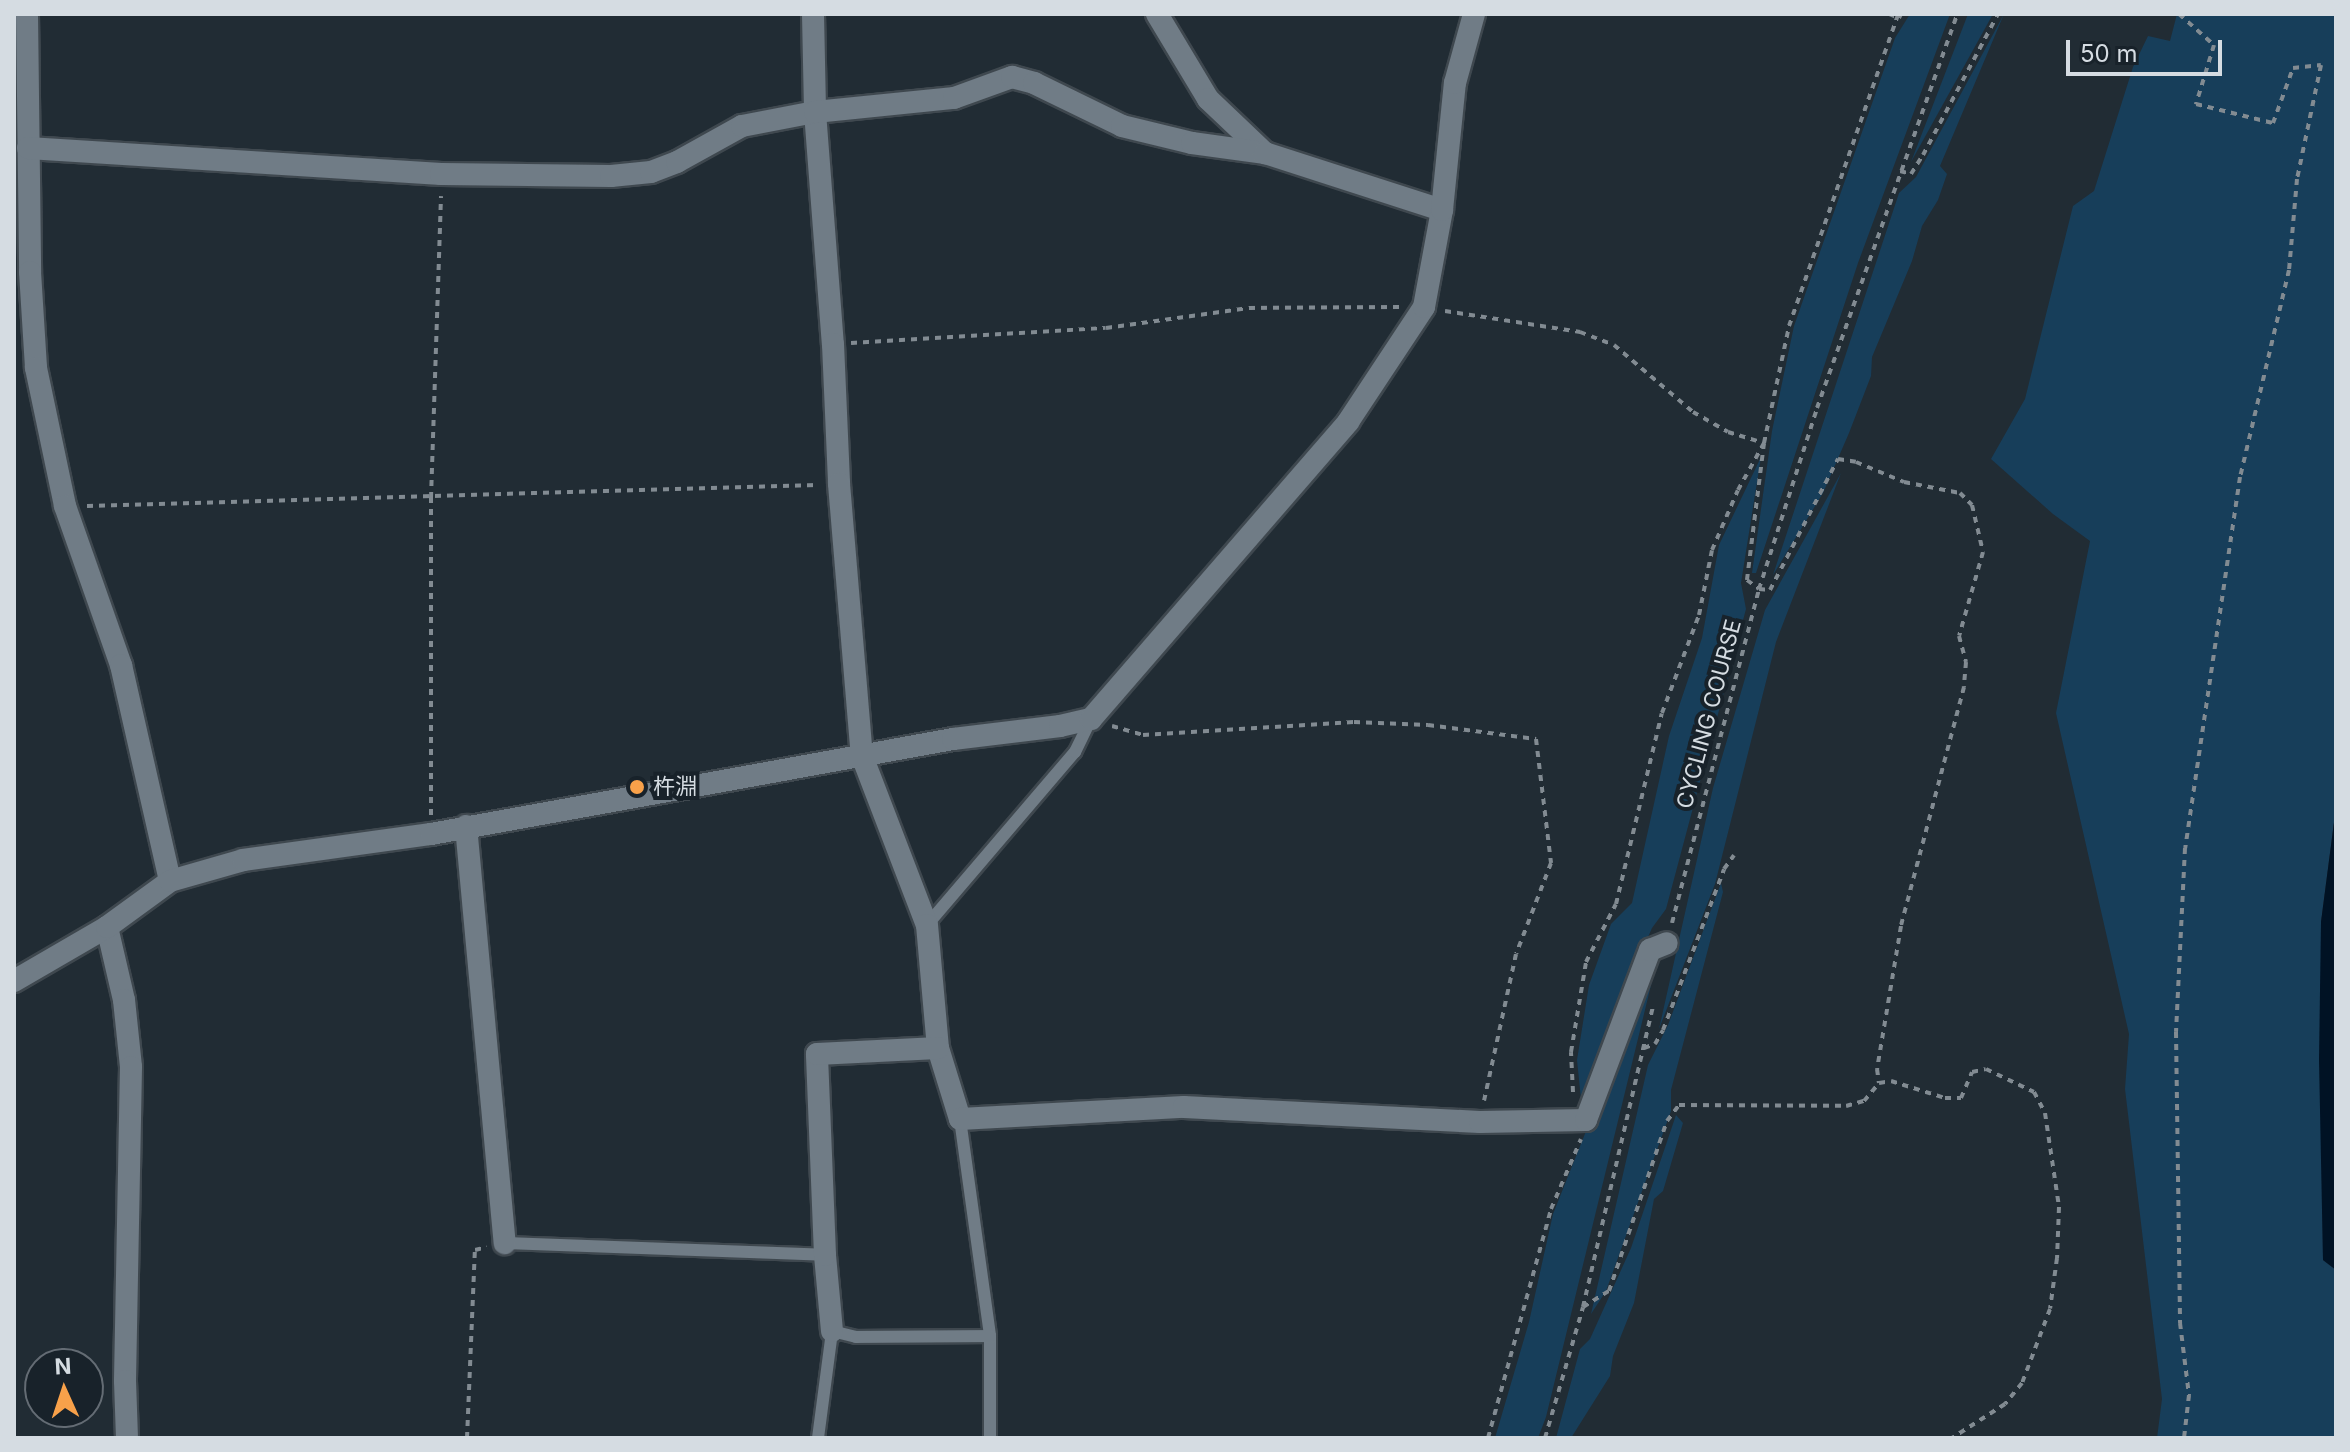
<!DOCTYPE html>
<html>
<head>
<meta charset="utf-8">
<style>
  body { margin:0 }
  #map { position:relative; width:2350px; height:1452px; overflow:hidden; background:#212c34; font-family:Inter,"Noto Sans JP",sans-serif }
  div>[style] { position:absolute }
  .green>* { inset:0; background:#173e5a }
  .water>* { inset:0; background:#001224 }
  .path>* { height:4px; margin-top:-2px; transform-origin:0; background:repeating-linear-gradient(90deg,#828b92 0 6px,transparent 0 12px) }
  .roads { filter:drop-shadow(2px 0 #3f484f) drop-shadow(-2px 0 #3f484f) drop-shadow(0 2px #3f484f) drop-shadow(0 -2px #3f484f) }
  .service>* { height:12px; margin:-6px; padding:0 6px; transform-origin:6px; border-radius:6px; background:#707c86 }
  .minor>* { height:22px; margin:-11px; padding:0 11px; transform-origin:11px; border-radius:11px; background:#707c86 }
  .tertiary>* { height:22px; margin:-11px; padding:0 11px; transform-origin:11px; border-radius:11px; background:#707c86 }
  .dots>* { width:22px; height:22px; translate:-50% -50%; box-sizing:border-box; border:4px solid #18222a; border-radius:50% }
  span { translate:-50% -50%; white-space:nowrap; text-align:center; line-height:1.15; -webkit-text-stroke:8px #18222a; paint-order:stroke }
  .street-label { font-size:22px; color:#d5dce2 }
  .poi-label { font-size:22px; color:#d5dce2 }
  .left { translate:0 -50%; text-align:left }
  .frame { position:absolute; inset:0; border:16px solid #d5dce2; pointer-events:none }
  .north { position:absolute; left:24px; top:1348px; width:80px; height:80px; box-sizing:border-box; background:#18222a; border:2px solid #646c74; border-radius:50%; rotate:357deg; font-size:22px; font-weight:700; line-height:32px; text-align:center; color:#d5dce2 }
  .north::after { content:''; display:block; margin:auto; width:28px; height:36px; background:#f8a14a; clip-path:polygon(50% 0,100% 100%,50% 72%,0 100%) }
  .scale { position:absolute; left:2066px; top:40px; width:156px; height:36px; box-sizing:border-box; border:4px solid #d5dce2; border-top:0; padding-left:10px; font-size:24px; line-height:28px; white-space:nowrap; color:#d5dce2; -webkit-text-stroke:6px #18222a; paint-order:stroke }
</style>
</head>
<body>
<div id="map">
  <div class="green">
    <i style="clip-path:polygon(1910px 14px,1950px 14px,1858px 263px,1756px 573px,1752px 573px,1772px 431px,1794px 326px,1895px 38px)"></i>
    <i style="clip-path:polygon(1968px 14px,1993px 14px,1911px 162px)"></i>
    <i style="clip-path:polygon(2004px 14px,1940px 166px,1947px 174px,1938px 200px,1922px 226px,1912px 261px,1872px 357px,1871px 376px,1849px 433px,1823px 493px,1773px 575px,1899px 193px,1916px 177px)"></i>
    <i style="clip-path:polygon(2177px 14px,2336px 14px,2336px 807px,2321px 922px,2323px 1260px,2336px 1270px,2336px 1438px,2157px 1438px,2162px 1399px,2125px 1089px,2129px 1034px,2056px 713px,2090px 541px,2053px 514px,1991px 459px,2025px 399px,2073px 206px,2094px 191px,2133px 67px,2148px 36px,2170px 41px)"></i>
    <i style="clip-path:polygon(1761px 457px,1741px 583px,1746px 609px,1666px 909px,1652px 928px,1615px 1013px,1582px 1109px,1577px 1060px,1589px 985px,1611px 924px,1632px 903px,1669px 736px,1702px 638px,1719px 545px)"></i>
    <i style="clip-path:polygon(1841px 473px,1776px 642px,1715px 884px,1659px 1029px,1713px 788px,1765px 610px)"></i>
    <i style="clip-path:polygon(1721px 883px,1723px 892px,1671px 1090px,1671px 1111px,1606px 1291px,1591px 1314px,1648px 1065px,1668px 1025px)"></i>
    <i style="clip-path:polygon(1649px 973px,1653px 977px,1546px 1417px,1538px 1438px,1495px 1438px,1529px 1322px,1553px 1214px)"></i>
    <i style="clip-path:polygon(1676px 1115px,1683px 1123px,1663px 1191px,1654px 1199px,1634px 1303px,1613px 1356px,1610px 1376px,1571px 1438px,1556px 1438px,1580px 1349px,1590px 1339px,1631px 1248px)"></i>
  </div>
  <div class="water">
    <i style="clip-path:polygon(2336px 807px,2336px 1270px,2323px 1260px,2319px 1060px,2321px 922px)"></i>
  </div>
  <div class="path">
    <i style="left:1889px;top:14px;width:11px;rotate:22deg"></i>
    <i style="left:1899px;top:18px;width:4px;rotate:-63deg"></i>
    <i style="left:2179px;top:14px;width:47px;rotate:41.5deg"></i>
    <i style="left:2214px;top:45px;width:62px;rotate:107deg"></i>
    <i style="left:2196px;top:104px;width:79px;rotate:13.9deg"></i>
    <i style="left:2273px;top:123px;width:59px;rotate:-70deg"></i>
    <i style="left:2293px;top:68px;width:28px;rotate:-6deg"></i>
    <i style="left:2321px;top:65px;width:116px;rotate:101.9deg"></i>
    <i style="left:2297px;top:179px;width:91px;rotate:95deg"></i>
    <i style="left:2289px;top:270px;width:213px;rotate:103.3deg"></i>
    <i style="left:2240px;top:477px;width:375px;rotate:98.4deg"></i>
    <i style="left:2185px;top:848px;width:184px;rotate:92.8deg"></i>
    <i style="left:2176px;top:1032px;width:291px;rotate:89.2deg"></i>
    <i style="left:2180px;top:1323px;width:73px;rotate:82.9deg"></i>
    <i style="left:2189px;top:1395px;width:43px;rotate:96.6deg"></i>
    <i style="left:1900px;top:171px;width:11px;rotate:15deg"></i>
    <i style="left:1911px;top:174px;width:22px;rotate:-58deg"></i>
    <i style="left:1923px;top:155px;width:160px;rotate:-62deg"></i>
    <i style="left:1445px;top:311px;width:137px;rotate:8.8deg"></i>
    <i style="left:1580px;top:332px;width:36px;rotate:21deg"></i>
    <i style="left:1614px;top:345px;width:104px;rotate:40.3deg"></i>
    <i style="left:1693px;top:412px;width:40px;rotate:29.7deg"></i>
    <i style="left:1728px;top:432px;width:38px;rotate:17deg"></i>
    <i style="left:1764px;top:443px;width:138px;rotate:97.1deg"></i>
    <i style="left:1747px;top:580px;width:15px;rotate:37deg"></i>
    <i style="left:1759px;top:589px;width:11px;rotate:5deg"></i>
    <i style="left:1770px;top:590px;width:148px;rotate:-62.6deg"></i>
    <i style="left:1838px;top:459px;width:18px;rotate:9deg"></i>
    <i style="left:1856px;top:462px;width:52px;rotate:22.6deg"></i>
    <i style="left:1904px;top:482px;width:57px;rotate:11.1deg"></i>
    <i style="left:1960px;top:493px;width:17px;rotate:45deg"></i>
    <i style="left:1972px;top:505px;width:48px;rotate:76.8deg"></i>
    <i style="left:1983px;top:552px;width:87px;rotate:105.9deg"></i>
    <i style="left:1959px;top:636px;width:27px;rotate:75deg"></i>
    <i style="left:1966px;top:662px;width:25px;rotate:95deg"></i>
    <i style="left:1964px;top:687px;width:247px;rotate:104.8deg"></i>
    <i style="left:1901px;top:926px;width:145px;rotate:99.5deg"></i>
    <i style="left:1877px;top:1069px;width:14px;rotate:82deg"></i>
    <i style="left:851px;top:343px;width:255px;rotate:-3.4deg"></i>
    <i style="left:1106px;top:328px;width:144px;rotate:-8deg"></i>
    <i style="left:1249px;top:308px;width:151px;rotate:-0.4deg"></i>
    <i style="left:87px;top:506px;width:731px;rotate:-1.65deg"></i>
    <i style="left:1112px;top:726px;width:32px;rotate:16deg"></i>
    <i style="left:1143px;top:735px;width:211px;rotate:-3.5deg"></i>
    <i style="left:1354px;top:722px;width:74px;rotate:2.3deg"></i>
    <i style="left:1428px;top:725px;width:109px;rotate:7.4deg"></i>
    <i style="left:1536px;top:739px;width:125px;rotate:83.1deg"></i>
    <i style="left:1551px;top:863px;width:97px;rotate:111deg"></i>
    <i style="left:1516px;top:954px;width:150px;rotate:102.3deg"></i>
    <i style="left:431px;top:815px;width:317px;rotate:-90deg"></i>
    <i style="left:431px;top:498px;width:302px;rotate:-88.1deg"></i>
    <i style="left:1672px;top:923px;width:345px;rotate:-75.4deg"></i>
    <i style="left:1759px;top:589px;width:190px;rotate:-72.2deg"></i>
    <i style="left:1817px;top:408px;width:418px;rotate:-70.4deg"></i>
    <i style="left:1644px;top:1048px;width:12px;rotate:-20deg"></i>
    <i style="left:1655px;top:1044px;width:16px;rotate:-60deg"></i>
    <i style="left:1663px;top:1030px;width:172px;rotate:-69.2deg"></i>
    <i style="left:1724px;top:869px;width:17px;rotate:-54deg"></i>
    <i style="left:1573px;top:1092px;width:40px;rotate:-92.9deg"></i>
    <i style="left:1571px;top:1052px;width:91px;rotate:-80.5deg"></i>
    <i style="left:1586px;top:962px;width:65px;rotate:-62.7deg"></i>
    <i style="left:1616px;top:904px;width:196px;rotate:-76.5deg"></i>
    <i style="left:1662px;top:713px;width:105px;rotate:-69.3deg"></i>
    <i style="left:1699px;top:615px;width:66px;rotate:-78.7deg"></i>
    <i style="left:1712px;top:550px;width:65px;rotate:-66.6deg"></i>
    <i style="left:1738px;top:490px;width:54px;rotate:-61deg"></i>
    <i style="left:1764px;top:443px;width:120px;rotate:-77.9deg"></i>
    <i style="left:1789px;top:326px;width:330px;rotate:-70.7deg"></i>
    <i style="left:1583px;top:1307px;width:31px;rotate:-32deg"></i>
    <i style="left:1609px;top:1291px;width:180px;rotate:-71.2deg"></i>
    <i style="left:1667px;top:1121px;width:20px;rotate:-53deg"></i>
    <i style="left:1679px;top:1105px;width:167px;rotate:0.3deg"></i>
    <i style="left:1846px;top:1106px;width:19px;rotate:-16deg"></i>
    <i style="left:1864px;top:1101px;width:23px;rotate:-50deg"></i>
    <i style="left:1879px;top:1083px;width:12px;rotate:-9deg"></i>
    <i style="left:1891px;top:1081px;width:57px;rotate:17.5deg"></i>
    <i style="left:1945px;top:1098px;width:16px"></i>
    <i style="left:1961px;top:1098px;width:28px;rotate:-67deg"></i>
    <i style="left:1972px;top:1072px;width:14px;rotate:-12deg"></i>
    <i style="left:1986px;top:1069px;width:53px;rotate:25.6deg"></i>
    <i style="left:2034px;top:1092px;width:24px;rotate:62deg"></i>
    <i style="left:2045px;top:1113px;width:95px;rotate:81.5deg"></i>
    <i style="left:2059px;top:1207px;width:51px;rotate:92.2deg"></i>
    <i style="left:2057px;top:1258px;width:51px;rotate:97.8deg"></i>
    <i style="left:2050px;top:1309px;width:79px;rotate:110.7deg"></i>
    <i style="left:2022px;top:1383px;width:27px;rotate:129deg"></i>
    <i style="left:2005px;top:1404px;width:63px;rotate:147.3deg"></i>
    <i style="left:467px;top:1438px;width:188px;rotate:-87.6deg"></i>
    <i style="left:475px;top:1250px;width:12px;rotate:-14deg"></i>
    <i style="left:1488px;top:1438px;width:238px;rotate:-74.6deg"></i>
    <i style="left:1551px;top:1209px;width:76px;rotate:-66.8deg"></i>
    <i style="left:1545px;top:1438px;width:136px;rotate:-73.8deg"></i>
    <i style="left:1583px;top:1307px;width:309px;rotate:-76.9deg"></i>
  </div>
  <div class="roads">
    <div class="service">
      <i style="left:927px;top:925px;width:228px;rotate:-49.5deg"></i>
      <i style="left:1075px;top:752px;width:37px;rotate:-64deg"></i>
      <i style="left:960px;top:1119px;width:219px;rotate:82.1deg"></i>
      <i style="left:990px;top:1336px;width:102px;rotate:90deg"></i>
      <i style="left:505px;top:1243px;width:320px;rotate:2.1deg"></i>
      <i style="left:818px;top:1438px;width:108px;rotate:-82.5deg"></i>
      <i style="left:832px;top:1331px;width:25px;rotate:14deg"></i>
      <i style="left:856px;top:1337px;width:134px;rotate:-0.4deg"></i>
    </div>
    <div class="minor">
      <i style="left:27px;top:14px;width:258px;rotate:89.3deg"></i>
      <i style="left:30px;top:272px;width:96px;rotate:86.4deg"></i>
      <i style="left:36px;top:368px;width:141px;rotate:78.1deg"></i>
      <i style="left:65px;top:506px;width:169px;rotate:70.6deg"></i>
      <i style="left:121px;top:665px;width:221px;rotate:77.2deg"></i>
      <i style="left:813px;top:14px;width:98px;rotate:88.8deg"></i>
      <i style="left:815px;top:112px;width:233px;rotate:85.6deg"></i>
      <i style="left:833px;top:344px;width:140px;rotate:87.5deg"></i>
      <i style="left:839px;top:484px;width:273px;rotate:85.2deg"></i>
      <i style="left:862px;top:756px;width:181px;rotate:69deg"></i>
      <i style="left:927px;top:925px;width:123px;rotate:84.9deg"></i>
      <i style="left:938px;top:1048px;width:74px;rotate:72.8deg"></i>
      <i style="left:960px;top:1119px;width:224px;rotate:-3.1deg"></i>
      <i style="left:1184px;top:1107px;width:296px;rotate:2.9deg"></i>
      <i style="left:1480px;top:1122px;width:106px;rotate:-1.1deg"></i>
      <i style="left:1586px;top:1120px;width:182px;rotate:-69.4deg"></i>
      <i style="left:1650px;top:950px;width:18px;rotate:-22deg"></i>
      <i style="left:1157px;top:14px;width:99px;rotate:59deg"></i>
      <i style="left:1208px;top:99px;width:79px;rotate:43.5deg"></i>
      <i style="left:28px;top:148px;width:414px;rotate:3.6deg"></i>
      <i style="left:441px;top:174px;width:170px;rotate:0.7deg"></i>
      <i style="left:611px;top:176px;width:40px;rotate:-5.7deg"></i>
      <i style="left:651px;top:172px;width:28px;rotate:-21deg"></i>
      <i style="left:677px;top:162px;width:74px;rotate:-29deg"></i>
      <i style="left:742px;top:126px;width:74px;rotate:-10.9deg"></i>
      <i style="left:815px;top:112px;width:140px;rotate:-5.8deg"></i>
      <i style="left:954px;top:98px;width:62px;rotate:-19.9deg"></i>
      <i style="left:1012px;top:77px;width:23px;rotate:15deg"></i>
      <i style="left:1034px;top:83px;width:98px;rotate:26deg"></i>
      <i style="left:1122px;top:126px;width:72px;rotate:13.7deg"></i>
      <i style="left:1192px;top:143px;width:74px;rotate:7.8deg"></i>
      <i style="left:1265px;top:153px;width:186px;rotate:17.9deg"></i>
      <i style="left:466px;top:826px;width:419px;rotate:84.7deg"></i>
      <i style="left:107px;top:927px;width:75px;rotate:76.9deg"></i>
      <i style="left:124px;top:1000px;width:67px;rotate:84deg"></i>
      <i style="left:131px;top:1067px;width:314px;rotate:91.1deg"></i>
      <i style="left:125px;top:1381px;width:57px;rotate:88deg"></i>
      <i style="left:832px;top:1331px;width:76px;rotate:-95.3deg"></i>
      <i style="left:825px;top:1255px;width:201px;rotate:-92.3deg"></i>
      <i style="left:817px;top:1054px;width:121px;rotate:-2.8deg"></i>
    </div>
    <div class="tertiary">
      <i style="left:14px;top:981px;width:108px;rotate:-30.1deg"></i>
      <i style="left:107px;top:927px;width:78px;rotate:-36.1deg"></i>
      <i style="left:170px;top:881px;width:76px;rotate:-16deg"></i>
      <i style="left:243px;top:860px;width:190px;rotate:-7.9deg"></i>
      <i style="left:431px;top:834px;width:531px;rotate:-10.31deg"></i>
      <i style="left:953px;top:739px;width:108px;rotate:-6.9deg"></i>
      <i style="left:1060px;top:726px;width:32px;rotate:-13deg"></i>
      <i style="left:1091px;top:719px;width:393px;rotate:-49.1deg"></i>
      <i style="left:1348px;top:422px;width:138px;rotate:-56.5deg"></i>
      <i style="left:1424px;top:307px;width:99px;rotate:-79.5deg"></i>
      <i style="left:1442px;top:210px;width:128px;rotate:-84.2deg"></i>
      <i style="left:1455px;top:83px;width:72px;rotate:-74.6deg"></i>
    </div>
  </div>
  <div class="dots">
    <i style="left:637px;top:787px;background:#f8a14a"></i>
  </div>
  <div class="street-label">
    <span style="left:1709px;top:714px;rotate:-75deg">CYCLING COURSE</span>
  </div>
  <div class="poi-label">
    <span class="left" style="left:653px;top:787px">杵淵</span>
  </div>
  <div class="frame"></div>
  <div class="north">N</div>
  <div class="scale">50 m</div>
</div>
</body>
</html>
